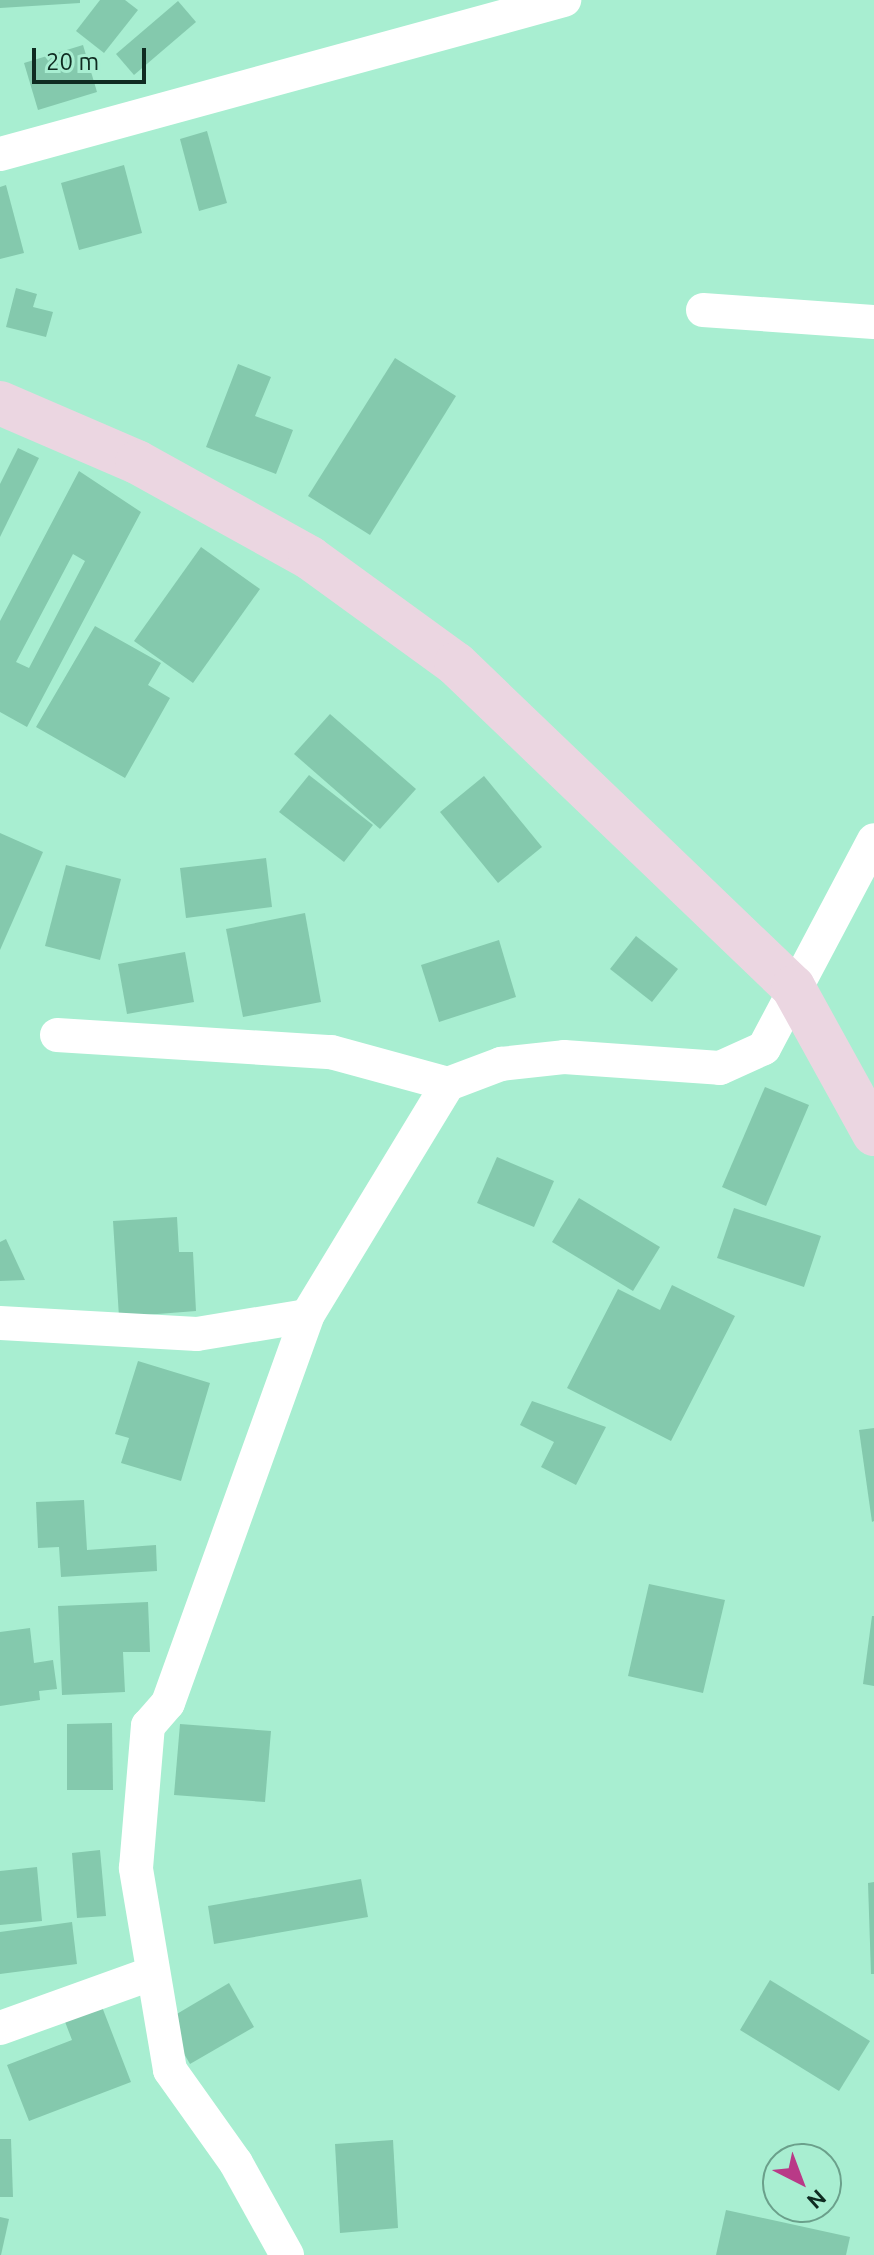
<!DOCTYPE html>
<html>
<head>
<meta charset="utf-8">
<style>
  body { margin:0 }
  #map { position:relative; width:874px; height:2255px; overflow:hidden; background:#a8eed1; font-family:Ubuntu,sans-serif }
  div>[style] { position:absolute }
  .building>* { inset:0; background:#84c9ad }
  .street>* { height:34px; margin:-17px; padding:0 17px; transform-origin:17px; border-radius:17px; background:#fff }
  .secondary>* { height:44px; margin:-22px; padding:0 22px; transform-origin:22px; border-radius:22px; background:#ebd6e1 }
  span { translate:-50% -50%; white-space:nowrap; text-align:center; line-height:1.15; -webkit-text-stroke:6px #a8eed1; paint-order:stroke }
  .north { position:absolute; left:762px; top:2143px; width:80px; height:80px; box-sizing:border-box; background:#a8eed1; border:2px solid #6ba08b; border-radius:50%; rotate:138deg; font-size:22px; font-weight:700; line-height:32px; text-align:center; color:#0f2b21 }
  .north::after { content:''; display:block; margin:auto; width:28px; height:36px; background:#b93a87; clip-path:polygon(50% 0,100% 100%,50% 72%,0 100%) }
  .scale { position:absolute; left:32px; top:48px; width:114px; height:36px; box-sizing:border-box; border:4px solid #0f2b21; border-top:0; padding-left:10px; font-size:24px; line-height:28px; white-space:nowrap; color:#0f2b21; -webkit-text-stroke:6px #a8eed1; paint-order:stroke }
</style>
</head>
<body>
<div id="map">
  <div class="building">
    <i style="clip-path:polygon(0 0,80px 0,80px 3px,0 8px)"></i>
    <i style="clip-path:polygon(100px 0,125px 0,138px 10px,104px 53px,76px 31px)"></i>
    <i style="clip-path:polygon(178px 1px,196px 22px,134px 75px,116px 54px)"></i>
    <i style="clip-path:polygon(83px 45px,97px 92px,38px 110px,24px 63px)"></i>
    <i style="clip-path:polygon(207px 131px,227px 203px,199px 211px,180px 139px)"></i>
    <i style="clip-path:polygon(124px 165px,142px 233px,79px 250px,61px 183px)"></i>
    <i style="clip-path:polygon(6px 185px,24px 253px,0 259px,0 187px)"></i>
    <i style="clip-path:polygon(16px 288px,37px 294px,33px 307px,53px 312px,46px 337px,6px 327px)"></i>
    <i style="clip-path:polygon(395px 358px,456px 396px,370px 535px,308px 496px)"></i>
    <i style="clip-path:polygon(238px 364px,271px 377px,255px 416px,293px 430px,276px 474px,206px 447px)"></i>
    <i style="clip-path:polygon(18px 448px,39px 458px,0 537px,0 484px)"></i>
    <i style="clip-path:polygon(evenodd,79px 471px,141px 512px,27px 727px,0 712px,0 621px,79px 471px,73px 554px,85px 561px,29px 668px,16px 662px,73px 554px)"></i>
    <i style="clip-path:polygon(201px 547px,260px 589px,193px 683px,134px 641px)"></i>
    <i style="clip-path:polygon(95px 626px,161px 663px,148px 685px,170px 698px,125px 778px,36px 727px)"></i>
    <i style="clip-path:polygon(330px 714px,416px 789px,380px 829px,294px 754px)"></i>
    <i style="clip-path:polygon(309px 775px,373px 825px,344px 862px,279px 812px)"></i>
    <i style="clip-path:polygon(484px 776px,542px 847px,498px 883px,440px 812px)"></i>
    <i style="clip-path:polygon(0 833px,43px 852px,0 950px)"></i>
    <i style="clip-path:polygon(266px 858px,272px 907px,186px 918px,180px 868px)"></i>
    <i style="clip-path:polygon(66px 865px,121px 879px,100px 960px,45px 946px)"></i>
    <i style="clip-path:polygon(305px 913px,321px 1002px,243px 1017px,226px 929px)"></i>
    <i style="clip-path:polygon(636px 936px,678px 969px,652px 1002px,610px 969px)"></i>
    <i style="clip-path:polygon(499px 940px,516px 997px,439px 1022px,421px 965px)"></i>
    <i style="clip-path:polygon(185px 952px,194px 1002px,127px 1014px,118px 964px)"></i>
    <i style="clip-path:polygon(765px 1087px,809px 1105px,766px 1206px,722px 1187px)"></i>
    <i style="clip-path:polygon(497px 1157px,554px 1181px,534px 1227px,477px 1203px)"></i>
    <i style="clip-path:polygon(579px 1198px,660px 1247px,633px 1291px,552px 1242px)"></i>
    <i style="clip-path:polygon(734px 1208px,821px 1236px,804px 1287px,717px 1258px)"></i>
    <i style="clip-path:polygon(177px 1217px,179px 1252px,193px 1252px,196px 1311px,119px 1317px,113px 1221px)"></i>
    <i style="clip-path:polygon(6px 1239px,25px 1280px,0 1281px,0 1242px)"></i>
    <i style="clip-path:polygon(672px 1285px,735px 1316px,671px 1441px,567px 1388px,618px 1289px,660px 1310px)"></i>
    <i style="clip-path:polygon(138px 1361px,210px 1383px,181px 1481px,121px 1463px,129px 1438px,115px 1434px)"></i>
    <i style="clip-path:polygon(532px 1401px,606px 1427px,576px 1485px,541px 1467px,554px 1442px,520px 1425px)"></i>
    <i style="clip-path:polygon(874px 1428px,874px 1521px,872px 1522px,859px 1430px)"></i>
    <i style="clip-path:polygon(84px 1500px,87px 1550px,156px 1545px,157px 1571px,61px 1577px,59px 1547px,38px 1548px,36px 1502px)"></i>
    <i style="clip-path:polygon(649px 1584px,725px 1600px,703px 1693px,628px 1676px)"></i>
    <i style="clip-path:polygon(148px 1602px,150px 1652px,123px 1652px,125px 1692px,62px 1695px,58px 1606px)"></i>
    <i style="clip-path:polygon(872px 1616px,874px 1616px,874px 1686px,863px 1684px)"></i>
    <i style="clip-path:polygon(30px 1628px,34px 1663px,53px 1660px,57px 1689px,39px 1691px,40px 1700px,0 1706px,0 1632px)"></i>
    <i style="clip-path:polygon(112px 1723px,113px 1790px,67px 1790px,67px 1724px)"></i>
    <i style="clip-path:polygon(180px 1724px,271px 1731px,265px 1802px,174px 1795px)"></i>
    <i style="clip-path:polygon(100px 1850px,106px 1916px,77px 1918px,72px 1853px)"></i>
    <i style="clip-path:polygon(37px 1867px,42px 1921px,0 1925px,0 1871px)"></i>
    <i style="clip-path:polygon(361px 1879px,368px 1917px,214px 1944px,208px 1906px)"></i>
    <i style="clip-path:polygon(874px 1882px,874px 1974px,871px 1974px,868px 1883px)"></i>
    <i style="clip-path:polygon(72px 1922px,77px 1964px,0 1974px,0 1932px)"></i>
    <i style="clip-path:polygon(770px 1980px,870px 2041px,839px 2091px,740px 2030px)"></i>
    <i style="clip-path:polygon(229px 1983px,254px 2027px,190px 2064px,165px 2021px)"></i>
    <i style="clip-path:polygon(99px 1999px,131px 2082px,29px 2121px,7px 2065px,72px 2040px,62px 2014px)"></i>
    <i style="clip-path:polygon(0 2139px,11px 2139px,13px 2197px,0 2197px)"></i>
    <i style="clip-path:polygon(393px 2140px,398px 2228px,340px 2233px,335px 2144px)"></i>
    <i style="clip-path:polygon(726px 2210px,850px 2237px,846px 2255px,716px 2255px)"></i>
    <i style="clip-path:polygon(0 2217px,9px 2219px,1px 2255px,0 2255px)"></i>
  </div>
  <div class="street">
    <i style="left:0;top:154px;width:585px;rotate:-15.27deg"></i>
    <i style="left:703px;top:310px;width:171px;rotate:4deg"></i>
    <i style="left:57px;top:1035px;width:275px;rotate:3.6deg"></i>
    <i style="left:331px;top:1052px;width:121px;rotate:15.3deg"></i>
    <i style="left:0;top:1323px;width:197px;rotate:3.2deg"></i>
    <i style="left:197px;top:1334px;width:111px;rotate:-9.3deg"></i>
    <i style="left:0;top:2028px;width:159px;rotate:-19.8deg"></i>
    <i style="left:287px;top:2255px;width:105px;rotate:-119deg"></i>
    <i style="left:236px;top:2163px;width:114px;rotate:-125.4deg"></i>
    <i style="left:170px;top:2070px;width:205px;rotate:-99.6deg"></i>
    <i style="left:136px;top:1868px;width:143px;rotate:-85.2deg"></i>
    <i style="left:148px;top:1726px;width:30px;rotate:-49deg"></i>
    <i style="left:168px;top:1703px;width:411px;rotate:-70.2deg"></i>
    <i style="left:307px;top:1316px;width:271px;rotate:-58.7deg"></i>
    <i style="left:448px;top:1084px;width:57px;rotate:-20.7deg"></i>
    <i style="left:501px;top:1064px;width:63px;rotate:-6.3deg"></i>
    <i style="left:564px;top:1057px;width:156px;rotate:4deg"></i>
    <i style="left:720px;top:1068px;width:48px;rotate:-24.4deg"></i>
    <i style="left:764px;top:1048px;width:235px;rotate:-62.1deg"></i>
  </div>
  <div class="secondary">
    <i style="left:0;top:403px;width:149px;rotate:23.3deg"></i>
    <i style="left:137px;top:462px;width:198px;rotate:29deg"></i>
    <i style="left:310px;top:558px;width:180px;rotate:36deg"></i>
    <i style="left:456px;top:664px;width:467px;rotate:43.8deg"></i>
    <i style="left:793px;top:987px;width:168px;rotate:61.1deg"></i>
  </div>
  <div class="north">N</div>
  <div class="scale">20 m</div>
</div>
</body>
</html>
